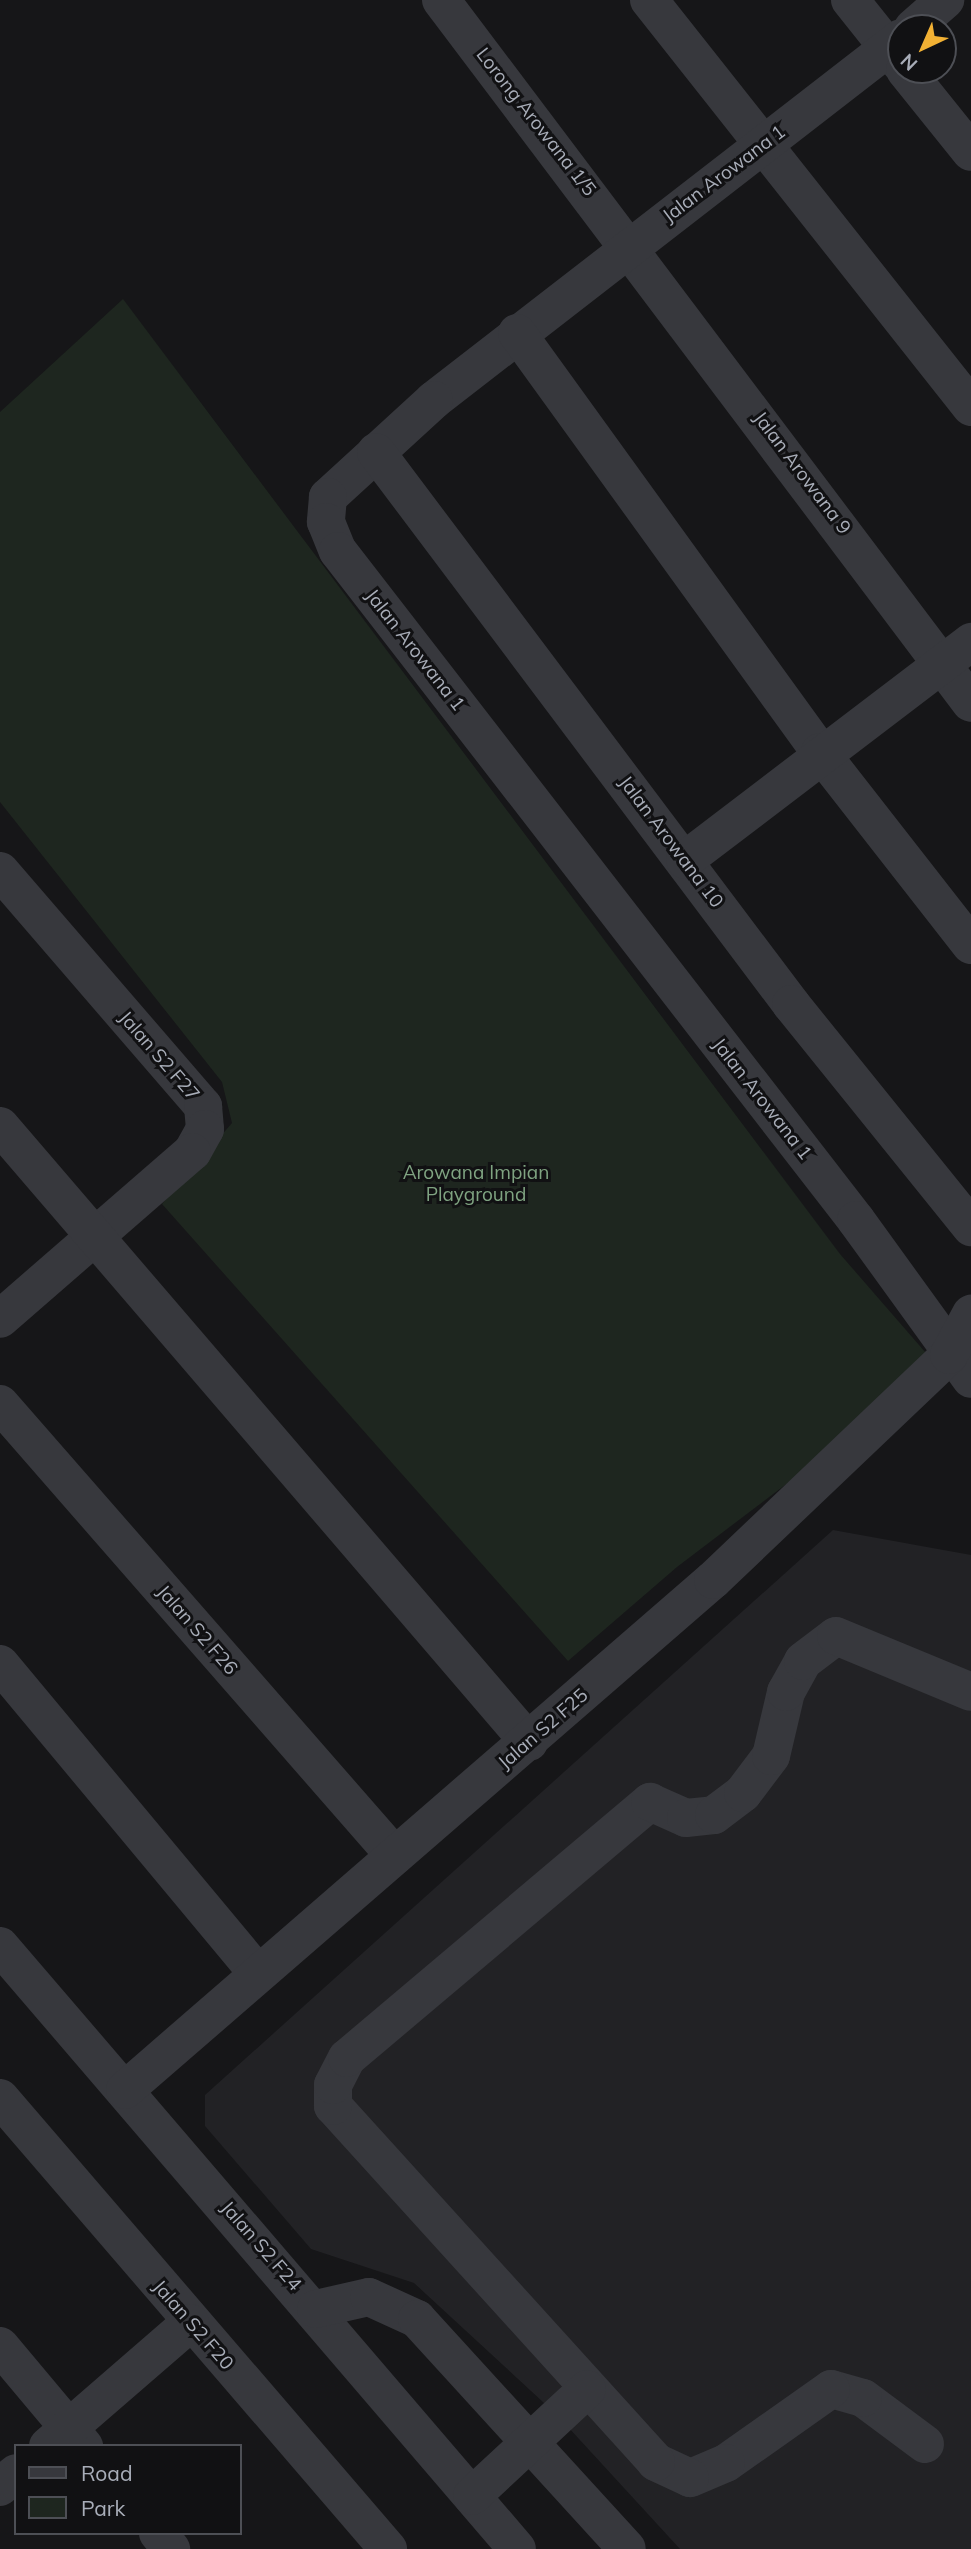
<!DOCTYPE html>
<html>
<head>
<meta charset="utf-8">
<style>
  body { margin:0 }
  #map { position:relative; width:971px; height:2549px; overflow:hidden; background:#161618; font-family:Mulish,sans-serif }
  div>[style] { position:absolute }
  .built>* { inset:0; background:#222225 }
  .green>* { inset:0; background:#1e261f }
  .minor>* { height:38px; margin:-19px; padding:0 19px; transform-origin:19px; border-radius:19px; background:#37383d }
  span { translate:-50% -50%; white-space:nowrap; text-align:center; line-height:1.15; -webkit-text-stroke:6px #111113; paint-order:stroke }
  .street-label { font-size:19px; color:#a8adb8 }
  .park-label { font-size:19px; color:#7fa381 }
  .legend { position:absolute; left:14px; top:2444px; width:228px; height:91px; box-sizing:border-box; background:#111113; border:2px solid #4d4f55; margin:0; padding:9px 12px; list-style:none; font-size:21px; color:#a8adb8 }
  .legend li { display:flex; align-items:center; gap:14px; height:35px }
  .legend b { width:35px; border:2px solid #4d4f55 }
  .north { position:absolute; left:887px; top:14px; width:70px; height:70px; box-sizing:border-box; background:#111113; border:2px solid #4d4f55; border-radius:50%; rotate:224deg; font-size:19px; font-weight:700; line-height:28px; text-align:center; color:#a8adb8 }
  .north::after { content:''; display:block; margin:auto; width:24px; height:32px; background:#f2b134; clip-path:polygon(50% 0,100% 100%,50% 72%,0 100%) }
</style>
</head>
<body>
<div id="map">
  <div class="built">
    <i style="clip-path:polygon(833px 1530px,971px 1555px,971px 2549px,680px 2549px,557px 2415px,414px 2283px,311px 2249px,205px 2126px,205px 2095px)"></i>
  </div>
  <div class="green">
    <i style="clip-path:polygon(123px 299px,840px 1254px,939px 1368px,677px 1567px,568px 1661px,162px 1204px,232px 1123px,222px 1082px,0 802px,0 412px)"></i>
  </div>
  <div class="minor">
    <i style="left:441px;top:0;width:880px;rotate:52.99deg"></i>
    <i style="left:649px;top:0;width:519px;rotate:51.65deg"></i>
    <i style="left:850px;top:0;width:82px;rotate:51.4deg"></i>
    <i style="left:913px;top:28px;width:43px;rotate:-41.2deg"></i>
    <i style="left:901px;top:38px;width:591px;rotate:142.22deg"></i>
    <i style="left:434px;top:400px;width:144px;rotate:137.5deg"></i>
    <i style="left:328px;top:497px;width:25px;rotate:95deg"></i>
    <i style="left:326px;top:522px;width:31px;rotate:68deg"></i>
    <i style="left:338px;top:551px;width:846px;rotate:52.25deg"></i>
    <i style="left:856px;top:1220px;width:196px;rotate:54.1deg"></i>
    <i style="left:905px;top:70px;width:105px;rotate:51.2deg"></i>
    <i style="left:517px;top:333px;width:517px;rotate:54.13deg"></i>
    <i style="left:820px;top:752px;width:245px;rotate:52deg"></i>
    <i style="left:376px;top:452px;width:691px;rotate:53.06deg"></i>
    <i style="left:791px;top:1004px;width:287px;rotate:51.1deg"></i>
    <i style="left:685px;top:860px;width:360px;rotate:-37.3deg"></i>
    <i style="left:0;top:871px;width:311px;rotate:49.2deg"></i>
    <i style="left:203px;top:1106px;width:23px;rotate:85deg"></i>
    <i style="left:205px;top:1129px;width:26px;rotate:119deg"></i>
    <i style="left:192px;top:1152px;width:254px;rotate:139deg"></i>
    <i style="left:0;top:1126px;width:812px;rotate:49.35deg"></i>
    <i style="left:0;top:1404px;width:600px;rotate:48.85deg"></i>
    <i style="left:0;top:1664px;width:401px;rotate:50.2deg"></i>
    <i style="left:0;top:1946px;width:794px;rotate:49.39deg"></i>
    <i style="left:125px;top:2090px;width:778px;rotate:-40.94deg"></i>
    <i style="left:713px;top:1580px;width:326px;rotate:-43.6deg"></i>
    <i style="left:949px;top:1355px;width:47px;rotate:-61.8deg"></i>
    <i style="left:0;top:2098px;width:595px;rotate:49.29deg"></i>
    <i style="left:316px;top:2309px;width:54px;rotate:-12.8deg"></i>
    <i style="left:369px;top:2297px;width:53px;rotate:24.6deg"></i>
    <i style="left:417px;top:2319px;width:311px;rotate:47.6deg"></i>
    <i style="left:0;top:2346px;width:131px;rotate:50deg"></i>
    <i style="left:925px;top:2444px;width:77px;rotate:-143.4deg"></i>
    <i style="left:863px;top:2398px;width:33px;rotate:-164deg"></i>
    <i style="left:831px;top:2389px;width:128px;rotate:144.8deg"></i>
    <i style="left:726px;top:2463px;width:39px;rotate:157deg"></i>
    <i style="left:690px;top:2478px;width:38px;rotate:-155deg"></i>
    <i style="left:656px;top:2462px;width:481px;rotate:-132.2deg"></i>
    <i style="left:333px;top:2106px;width:21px;rotate:-90deg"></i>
    <i style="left:333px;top:2085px;width:30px;rotate:-63deg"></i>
    <i style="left:347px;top:2058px;width:397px;rotate:-40.2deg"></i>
    <i style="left:650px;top:1802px;width:39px;rotate:24deg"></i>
    <i style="left:686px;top:1818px;width:28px;rotate:-6deg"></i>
    <i style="left:714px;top:1815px;width:36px;rotate:-37deg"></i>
    <i style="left:743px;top:1793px;width:46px;rotate:-52.9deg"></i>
    <i style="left:771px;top:1756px;width:66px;rotate:-76.8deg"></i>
    <i style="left:786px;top:1692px;width:35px;rotate:-61deg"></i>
    <i style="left:803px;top:1661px;width:41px;rotate:-37.1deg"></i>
    <i style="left:836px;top:1636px;width:146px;rotate:22.5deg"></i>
    <i style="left:48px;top:2446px;width:188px;rotate:-40.9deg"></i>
    <i style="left:0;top:2487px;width:21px;rotate:-41deg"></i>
    <i style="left:472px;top:2496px;width:157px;rotate:-42.9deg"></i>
    <i style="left:158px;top:2533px;width:21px;rotate:51deg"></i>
  </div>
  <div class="street-label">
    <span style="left:536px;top:122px;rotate:52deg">Lorong Arowana 1/5</span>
    <span style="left:724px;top:174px;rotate:-37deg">Jalan Arowana 1</span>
    <span style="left:802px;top:473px;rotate:53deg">Jalan Arowana 9</span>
    <span style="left:415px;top:650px;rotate:52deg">Jalan Arowana 1</span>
    <span style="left:671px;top:842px;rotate:53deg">Jalan Arowana 10</span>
    <span style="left:159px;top:1056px;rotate:49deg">Jalan S2 F27</span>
    <span style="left:762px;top:1099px;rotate:52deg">Jalan Arowana 1</span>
    <span style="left:197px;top:1630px;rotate:49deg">Jalan S2 F26</span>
    <span style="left:543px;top:1729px;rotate:-41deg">Jalan S2 F25</span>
    <span style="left:261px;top:2246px;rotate:49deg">Jalan S2 F24</span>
    <span style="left:193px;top:2325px;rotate:49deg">Jalan S2 F20</span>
  </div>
  <div class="park-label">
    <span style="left:476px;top:1184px">Arowana Impian<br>Playground</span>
  </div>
  <ul class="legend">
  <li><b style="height:9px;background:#37383d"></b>Road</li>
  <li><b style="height:19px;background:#1e261f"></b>Park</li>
  </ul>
  <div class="north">N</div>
</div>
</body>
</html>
